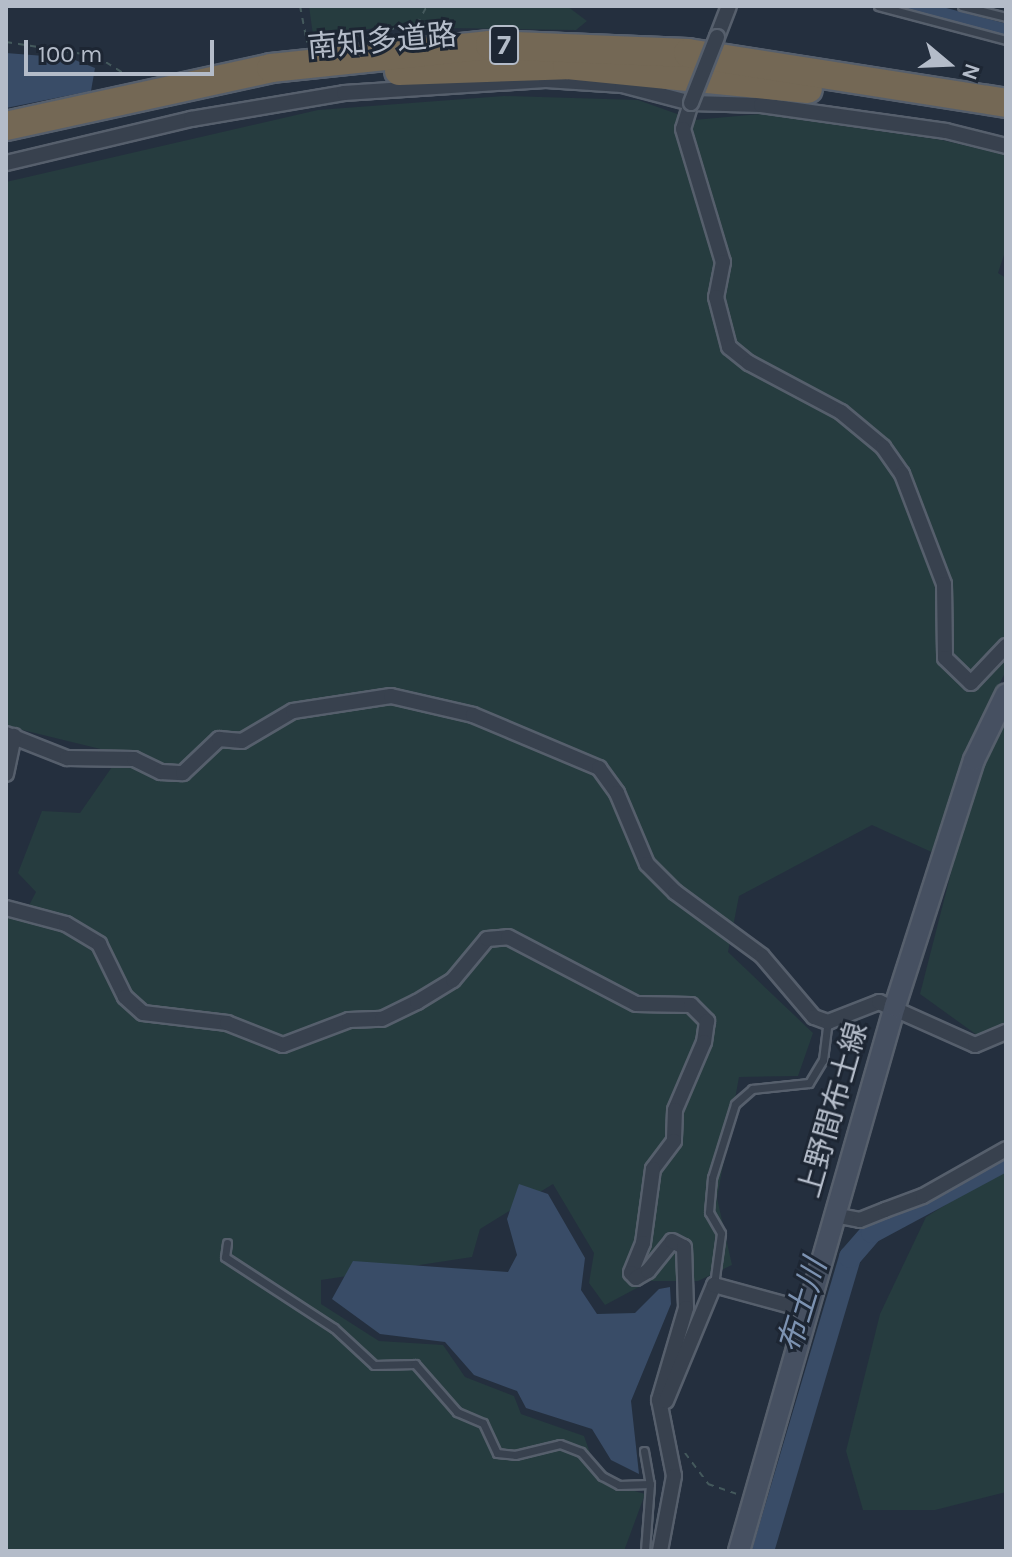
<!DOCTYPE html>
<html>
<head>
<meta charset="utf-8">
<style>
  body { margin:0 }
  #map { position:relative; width:1012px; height:1557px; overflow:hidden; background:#242f3e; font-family:Karla,"Noto Sans JP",sans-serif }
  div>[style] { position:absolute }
  .green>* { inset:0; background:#263c3f }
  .water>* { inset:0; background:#394c67 }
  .canal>* { height:14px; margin:-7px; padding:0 7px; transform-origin:7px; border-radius:7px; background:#394c67 }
  .river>* { height:22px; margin:-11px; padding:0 11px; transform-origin:11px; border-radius:11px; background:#394c67 }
  .path>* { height:2px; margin-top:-1px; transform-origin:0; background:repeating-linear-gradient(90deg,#44595c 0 6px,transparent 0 12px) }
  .roads { filter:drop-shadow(2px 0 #565f6c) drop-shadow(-2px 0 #565f6c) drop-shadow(0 2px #565f6c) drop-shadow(0 -2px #565f6c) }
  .service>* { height:7px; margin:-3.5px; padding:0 3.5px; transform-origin:3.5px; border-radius:3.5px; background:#38414e }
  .minor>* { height:14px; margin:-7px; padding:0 7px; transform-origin:7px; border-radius:7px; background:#38414e }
  .secondary>* { height:20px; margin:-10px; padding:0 10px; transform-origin:10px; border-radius:10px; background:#465061 }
  .motorway>* { height:28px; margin:-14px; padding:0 14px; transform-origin:14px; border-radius:14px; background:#746855 }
  .bridges { filter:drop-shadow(2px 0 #565f6c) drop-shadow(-2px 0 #565f6c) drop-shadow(0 2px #565f6c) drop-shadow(0 -2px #565f6c) }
  .minor-bridge>* { height:14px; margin:-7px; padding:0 7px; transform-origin:7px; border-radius:7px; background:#38414e }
  span { translate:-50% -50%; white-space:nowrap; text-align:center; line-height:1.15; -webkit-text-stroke:6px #1d2633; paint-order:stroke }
  .shield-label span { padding:2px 6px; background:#1d2633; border:2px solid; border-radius:6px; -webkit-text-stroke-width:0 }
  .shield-label { font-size:28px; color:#b4bcc9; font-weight:700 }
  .street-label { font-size:30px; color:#b4bcc9 }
  .water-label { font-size:32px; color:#7c92b1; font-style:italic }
  .frame { position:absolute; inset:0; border:8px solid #b4bcc9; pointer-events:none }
  .north { position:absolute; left:908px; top:24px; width:80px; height:80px; -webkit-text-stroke:6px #1d2633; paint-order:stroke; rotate:109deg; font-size:22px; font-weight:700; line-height:32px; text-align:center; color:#b4bcc9 }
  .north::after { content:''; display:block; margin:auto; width:28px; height:36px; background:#b4bcc9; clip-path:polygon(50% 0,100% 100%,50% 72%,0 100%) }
  .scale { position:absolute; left:24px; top:40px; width:190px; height:36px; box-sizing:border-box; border:4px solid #b4bcc9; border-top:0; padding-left:10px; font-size:24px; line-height:28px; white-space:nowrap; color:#b4bcc9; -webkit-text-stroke:6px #1d2633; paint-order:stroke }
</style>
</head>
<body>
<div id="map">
  <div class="green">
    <i style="clip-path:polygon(309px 6px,567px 6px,587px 21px,576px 30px,386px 27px,313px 35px)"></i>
    <i style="clip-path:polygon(504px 96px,638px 100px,694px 120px,760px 114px,942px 140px,1006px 155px,1006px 249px,998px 273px,1006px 278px,1006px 671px,963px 754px,936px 854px,872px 825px,739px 896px,728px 952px,813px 1033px,798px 1076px,739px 1077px,717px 1198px,732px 1265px,698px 1281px,650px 1281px,605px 1305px,589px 1283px,594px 1253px,553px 1184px,480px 1229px,472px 1257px,321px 1280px,321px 1304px,379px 1341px,443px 1345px,465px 1377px,514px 1396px,521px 1414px,584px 1436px,600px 1481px,645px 1494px,624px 1551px,6px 1551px,6px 913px,23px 917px,36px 892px,18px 873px,42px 811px,80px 813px,121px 754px,6px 726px,6px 182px,318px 110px)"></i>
    <i style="clip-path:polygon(1006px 713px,1006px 1025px,981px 1038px,920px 994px,979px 763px)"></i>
    <i style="clip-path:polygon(1006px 1167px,1006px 1492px,935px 1510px,863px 1510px,846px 1451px,880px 1314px,926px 1217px)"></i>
  </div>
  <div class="water">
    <i style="clip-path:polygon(6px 53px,70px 58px,95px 68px,91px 91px,6px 108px)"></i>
    <i style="clip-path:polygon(519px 1184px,548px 1194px,585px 1258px,581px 1290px,597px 1314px,635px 1313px,659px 1289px,670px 1287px,671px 1304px,631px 1401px,639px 1474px,611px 1460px,592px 1429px,526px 1408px,517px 1391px,474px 1375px,445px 1342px,380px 1334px,332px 1299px,353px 1261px,508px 1272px,517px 1255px,507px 1219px)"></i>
  </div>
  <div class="canal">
    <i style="left:911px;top:6px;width:98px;rotate:14.7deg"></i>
  </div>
  <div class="river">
    <i style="left:763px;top:1551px;width:307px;rotate:-73.5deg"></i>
    <i style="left:850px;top:1257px;width:33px;rotate:-49deg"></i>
    <i style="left:872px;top:1232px;width:152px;rotate:-28.2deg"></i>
  </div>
  <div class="path">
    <i style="left:300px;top:6px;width:37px;rotate:79deg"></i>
    <i style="left:341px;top:39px;width:77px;rotate:-11.2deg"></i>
    <i style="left:417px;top:24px;width:21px;rotate:-61deg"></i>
    <i style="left:6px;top:42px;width:91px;rotate:8.8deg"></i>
    <i style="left:96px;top:56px;width:36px;rotate:32deg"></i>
    <i style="left:126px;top:75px;width:23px;rotate:-5deg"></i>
    <i style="left:685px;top:1453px;width:39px;rotate:53deg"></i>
    <i style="left:708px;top:1484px;width:31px;rotate:19deg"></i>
  </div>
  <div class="roads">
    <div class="service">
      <i style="left:878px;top:6px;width:132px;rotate:14.9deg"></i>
      <i style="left:962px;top:6px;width:45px;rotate:14deg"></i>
      <i style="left:227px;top:1243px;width:14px;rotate:98deg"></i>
      <i style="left:225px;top:1257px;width:130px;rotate:33.1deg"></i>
      <i style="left:334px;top:1328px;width:54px;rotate:42.8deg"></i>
      <i style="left:374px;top:1365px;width:41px;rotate:-1.4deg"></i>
      <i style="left:415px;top:1364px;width:64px;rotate:48.8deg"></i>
      <i style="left:457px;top:1412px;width:28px;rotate:23deg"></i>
      <i style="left:483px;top:1423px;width:33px;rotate:65deg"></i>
      <i style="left:497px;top:1453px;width:18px;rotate:6deg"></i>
      <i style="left:515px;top:1455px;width:46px;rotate:-13.7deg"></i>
      <i style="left:560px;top:1444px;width:22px;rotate:21deg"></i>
      <i style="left:581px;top:1452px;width:32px;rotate:49deg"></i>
      <i style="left:602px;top:1476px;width:19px;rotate:28deg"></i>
      <i style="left:619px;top:1485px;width:31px;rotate:-2deg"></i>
      <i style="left:714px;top:1285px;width:52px;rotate:-82.3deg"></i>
      <i style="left:721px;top:1233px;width:24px;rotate:-120deg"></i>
      <i style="left:709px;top:1212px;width:34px;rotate:-85deg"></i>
      <i style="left:712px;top:1178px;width:77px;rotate:-72.7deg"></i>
      <i style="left:735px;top:1104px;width:23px;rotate:-41deg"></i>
      <i style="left:752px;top:1089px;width:57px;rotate:-6deg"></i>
      <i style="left:809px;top:1083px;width:27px;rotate:-59deg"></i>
      <i style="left:823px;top:1060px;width:38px;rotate:-83deg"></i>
      <i style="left:644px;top:1451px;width:34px;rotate:80deg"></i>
      <i style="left:650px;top:1484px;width:67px;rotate:94.3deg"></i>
    </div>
    <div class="minor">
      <i style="left:717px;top:37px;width:33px;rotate:-69deg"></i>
      <i style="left:691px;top:103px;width:27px;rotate:107deg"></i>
      <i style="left:683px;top:129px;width:139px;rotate:73.3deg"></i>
      <i style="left:723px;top:262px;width:36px;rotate:101deg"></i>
      <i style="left:716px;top:297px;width:52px;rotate:75.4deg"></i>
      <i style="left:729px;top:347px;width:26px;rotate:39deg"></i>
      <i style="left:749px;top:363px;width:104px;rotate:28deg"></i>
      <i style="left:841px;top:412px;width:55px;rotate:39.8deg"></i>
      <i style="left:883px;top:447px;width:33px;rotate:55deg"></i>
      <i style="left:902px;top:474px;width:118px;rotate:69.1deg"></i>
      <i style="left:944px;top:584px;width:74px;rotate:89.2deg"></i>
      <i style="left:945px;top:658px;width:36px;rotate:44deg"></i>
      <i style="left:971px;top:683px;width:51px;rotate:-46.6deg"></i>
      <i style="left:6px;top:163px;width:190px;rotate:-13.4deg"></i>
      <i style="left:191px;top:119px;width:155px;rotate:-9.6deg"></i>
      <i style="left:344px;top:93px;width:202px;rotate:-3.7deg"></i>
      <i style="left:546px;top:80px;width:76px;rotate:3.8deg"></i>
      <i style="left:622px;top:85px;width:71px;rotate:14.6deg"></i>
      <i style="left:691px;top:103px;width:70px;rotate:1.6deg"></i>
      <i style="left:761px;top:105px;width:187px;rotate:8deg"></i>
      <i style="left:946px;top:131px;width:62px;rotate:14deg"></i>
      <i style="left:6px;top:734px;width:66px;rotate:21.5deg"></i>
      <i style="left:67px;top:758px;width:67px;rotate:0.9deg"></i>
      <i style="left:134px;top:759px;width:30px;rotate:26deg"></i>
      <i style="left:161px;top:772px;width:22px;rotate:3deg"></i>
      <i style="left:183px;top:773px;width:50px;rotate:-43.4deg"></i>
      <i style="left:219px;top:739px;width:23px;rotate:5deg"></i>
      <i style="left:242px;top:741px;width:59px;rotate:-30.5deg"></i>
      <i style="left:293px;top:711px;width:99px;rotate:-8.7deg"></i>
      <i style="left:391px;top:696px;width:84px;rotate:13deg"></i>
      <i style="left:473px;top:715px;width:137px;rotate:22.8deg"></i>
      <i style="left:599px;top:768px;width:31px;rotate:54deg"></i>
      <i style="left:617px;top:793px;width:77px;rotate:67.1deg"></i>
      <i style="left:647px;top:864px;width:40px;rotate:45deg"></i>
      <i style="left:675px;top:892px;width:108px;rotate:36.3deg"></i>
      <i style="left:762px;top:956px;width:80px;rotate:49.6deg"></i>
      <i style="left:814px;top:1017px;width:15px;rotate:20deg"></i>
      <i style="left:828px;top:1022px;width:55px;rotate:-21.4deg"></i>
      <i style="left:879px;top:1002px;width:105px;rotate:24.1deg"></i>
      <i style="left:975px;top:1045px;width:34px;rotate:-23deg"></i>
      <i style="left:6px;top:774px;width:39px;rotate:-78deg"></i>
      <i style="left:6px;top:908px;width:62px;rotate:14.9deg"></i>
      <i style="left:66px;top:924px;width:39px;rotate:31deg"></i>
      <i style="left:99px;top:944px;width:59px;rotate:63.9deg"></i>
      <i style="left:125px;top:997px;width:24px;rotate:42deg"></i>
      <i style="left:143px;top:1013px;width:85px;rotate:6.8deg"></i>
      <i style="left:227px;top:1023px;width:60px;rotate:21.4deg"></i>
      <i style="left:283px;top:1045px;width:71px;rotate:-20.7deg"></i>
      <i style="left:349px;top:1020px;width:33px;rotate:-2deg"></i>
      <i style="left:382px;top:1019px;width:39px;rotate:-26deg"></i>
      <i style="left:417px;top:1002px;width:42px;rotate:-31.4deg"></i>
      <i style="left:453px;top:980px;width:53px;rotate:-50.3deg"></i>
      <i style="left:487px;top:939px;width:21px;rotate:-5deg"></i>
      <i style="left:508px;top:937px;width:144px;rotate:27.6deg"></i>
      <i style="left:636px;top:1004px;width:55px;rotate:1deg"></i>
      <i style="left:691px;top:1005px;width:23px;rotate:45deg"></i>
      <i style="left:707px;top:1021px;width:21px;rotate:98deg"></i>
      <i style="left:704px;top:1042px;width:74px;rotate:113.1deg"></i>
      <i style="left:675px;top:1110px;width:31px;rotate:92deg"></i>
      <i style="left:674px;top:1141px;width:35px;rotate:127deg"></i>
      <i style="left:653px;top:1169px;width:75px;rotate:97.7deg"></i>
      <i style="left:643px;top:1243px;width:32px;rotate:112deg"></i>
      <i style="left:631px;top:1273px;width:7px;rotate:45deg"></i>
      <i style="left:636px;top:1278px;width:14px;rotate:-30deg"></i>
      <i style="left:648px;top:1271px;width:38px;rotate:-51deg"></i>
      <i style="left:672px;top:1241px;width:13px;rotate:27deg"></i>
      <i style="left:684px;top:1247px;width:61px;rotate:88.1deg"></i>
      <i style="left:686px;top:1308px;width:96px;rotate:106.4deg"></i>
      <i style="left:659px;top:1400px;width:77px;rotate:78.8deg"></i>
      <i style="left:674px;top:1476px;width:76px;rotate:100.6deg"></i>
      <i style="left:834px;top:1215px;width:26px;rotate:11deg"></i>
      <i style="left:860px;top:1220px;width:27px;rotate:-22deg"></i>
      <i style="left:885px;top:1210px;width:40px;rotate:-20.2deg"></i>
      <i style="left:923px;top:1196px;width:95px;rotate:-29.5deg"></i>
      <i style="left:666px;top:1401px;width:126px;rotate:-67.5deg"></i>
      <i style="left:714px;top:1285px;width:95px;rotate:15.2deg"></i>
    </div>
    <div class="secondary">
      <i style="left:739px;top:1551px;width:567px;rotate:-74.03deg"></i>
      <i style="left:895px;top:1006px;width:258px;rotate:-72.2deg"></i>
      <i style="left:974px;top:760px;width:73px;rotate:-64.1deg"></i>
    </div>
    <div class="motorway">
      <i style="left:399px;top:71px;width:168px;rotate:-2deg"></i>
      <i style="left:567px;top:65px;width:242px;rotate:5.7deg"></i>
      <i style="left:6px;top:126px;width:271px;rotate:-12.3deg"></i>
      <i style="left:271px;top:68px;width:220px;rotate:-6deg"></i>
      <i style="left:490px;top:45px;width:198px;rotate:2.3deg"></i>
      <i style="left:688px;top:53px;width:322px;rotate:8.9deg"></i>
    </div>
  </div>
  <div class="bridges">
    <div class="minor-bridge">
      <i style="left:691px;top:103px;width:71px;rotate:-68.5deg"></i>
    </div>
  </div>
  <div class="shield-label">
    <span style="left:504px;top:45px">7</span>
  </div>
  <div class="street-label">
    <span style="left:382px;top:41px;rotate:-5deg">南知多道路</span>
    <span style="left:833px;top:1110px;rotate:-74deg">上野間布土線</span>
  </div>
  <div class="water-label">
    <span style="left:803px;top:1306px;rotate:-73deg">布土川</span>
  </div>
  <div class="frame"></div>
  <div class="north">N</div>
  <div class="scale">100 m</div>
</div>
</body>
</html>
